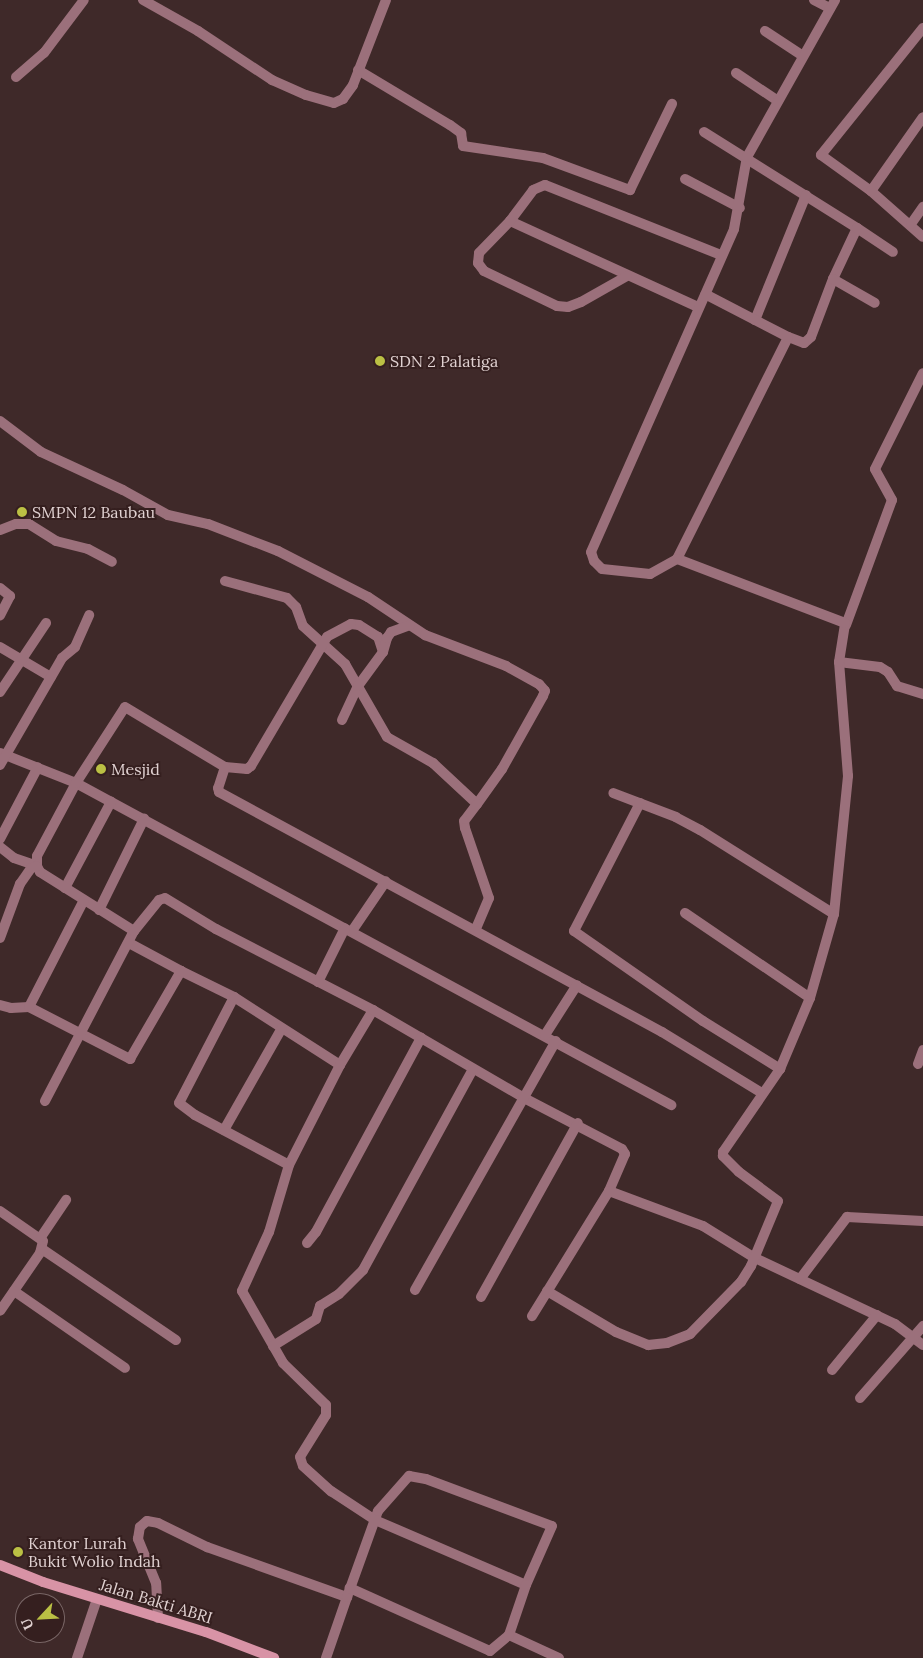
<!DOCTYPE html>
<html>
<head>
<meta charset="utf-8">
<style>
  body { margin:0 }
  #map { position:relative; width:923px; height:1658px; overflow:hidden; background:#3f2929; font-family:Lora,serif }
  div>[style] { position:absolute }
  .street>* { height:10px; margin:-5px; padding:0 5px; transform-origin:5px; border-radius:5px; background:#9b707b }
  .secondary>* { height:10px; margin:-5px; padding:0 5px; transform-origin:5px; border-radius:5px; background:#d893a6 }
  .dots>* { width:14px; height:14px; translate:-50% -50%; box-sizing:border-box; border:2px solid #351f1f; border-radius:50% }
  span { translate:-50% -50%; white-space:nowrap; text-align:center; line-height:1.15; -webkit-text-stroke:4px #351f1f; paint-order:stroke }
  .poi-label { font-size:16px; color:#e0d1d1 }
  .left { translate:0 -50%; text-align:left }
  .street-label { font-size:16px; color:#e0d1d1 }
  .north { position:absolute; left:15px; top:1593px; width:50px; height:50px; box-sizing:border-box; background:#351f1f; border:1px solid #796666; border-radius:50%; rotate:245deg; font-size:14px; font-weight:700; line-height:20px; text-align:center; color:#e0d1d1 }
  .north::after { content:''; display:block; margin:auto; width:18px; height:22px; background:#bbc044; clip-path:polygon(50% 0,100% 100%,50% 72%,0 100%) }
</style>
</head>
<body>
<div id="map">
  <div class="street">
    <i style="left:143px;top:0;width:63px;rotate:29.4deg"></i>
    <i style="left:198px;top:31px;width:89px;rotate:33.5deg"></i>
    <i style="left:272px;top:80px;width:37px;rotate:24deg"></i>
    <i style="left:306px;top:95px;width:29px;rotate:16deg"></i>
    <i style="left:334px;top:103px;width:10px;rotate:-24deg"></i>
    <i style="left:343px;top:99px;width:17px;rotate:-54deg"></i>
    <i style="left:353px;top:85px;width:91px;rotate:-68.8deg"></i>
    <i style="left:814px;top:0;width:18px;rotate:27deg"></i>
    <i style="left:923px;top:28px;width:163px;rotate:128.8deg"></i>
    <i style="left:821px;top:155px;width:62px;rotate:35.8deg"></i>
    <i style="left:871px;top:191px;width:69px;rotate:41.5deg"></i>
    <i style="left:765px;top:31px;width:45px;rotate:33.3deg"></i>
    <i style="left:358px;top:70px;width:107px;rotate:30.9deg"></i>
    <i style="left:450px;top:125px;width:14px;rotate:36deg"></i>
    <i style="left:461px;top:133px;width:13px;rotate:81deg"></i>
    <i style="left:463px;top:146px;width:81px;rotate:8.5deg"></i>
    <i style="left:543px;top:158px;width:93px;rotate:20.2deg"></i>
    <i style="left:630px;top:190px;width:96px;rotate:-64deg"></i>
    <i style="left:736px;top:73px;width:50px;rotate:33.7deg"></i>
    <i style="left:16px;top:77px;width:37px;rotate:-41deg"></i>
    <i style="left:44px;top:53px;width:66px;rotate:-53deg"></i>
    <i style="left:704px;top:132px;width:181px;rotate:32.1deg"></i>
    <i style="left:857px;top:228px;width:56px;rotate:115.2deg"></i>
    <i style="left:833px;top:279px;width:62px;rotate:110.8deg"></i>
    <i style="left:811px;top:337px;width:9px;rotate:139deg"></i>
    <i style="left:804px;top:343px;width:17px;rotate:-159deg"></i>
    <i style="left:685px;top:179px;width:62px;rotate:27.8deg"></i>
    <i style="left:871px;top:191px;width:90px;rotate:-54.9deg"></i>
    <i style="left:510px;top:221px;width:207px;rotate:24.6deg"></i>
    <i style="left:911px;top:224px;width:21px;rotate:-55deg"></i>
    <i style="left:857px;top:228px;width:43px;rotate:33.7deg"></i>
    <i style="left:627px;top:276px;width:53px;rotate:150.5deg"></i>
    <i style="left:581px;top:302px;width:14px;rotate:159deg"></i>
    <i style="left:568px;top:307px;width:11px;rotate:-175deg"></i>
    <i style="left:557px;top:306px;width:81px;rotate:-154.4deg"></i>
    <i style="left:484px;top:271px;width:10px;rotate:-127deg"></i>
    <i style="left:478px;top:263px;width:10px;rotate:-84deg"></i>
    <i style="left:479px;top:253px;width:45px;rotate:-45.9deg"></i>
    <i style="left:510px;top:221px;width:39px;rotate:-53deg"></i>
    <i style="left:533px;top:190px;width:13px;rotate:-23deg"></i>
    <i style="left:545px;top:185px;width:189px;rotate:21.7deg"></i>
    <i style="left:833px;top:279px;width:48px;rotate:29.7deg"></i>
    <i style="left:755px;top:320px;width:135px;rotate:-67.8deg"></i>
    <i style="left:0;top:421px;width:51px;rotate:37.1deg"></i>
    <i style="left:41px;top:452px;width:90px;rotate:24.9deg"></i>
    <i style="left:123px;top:490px;width:51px;rotate:29.1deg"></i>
    <i style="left:168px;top:515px;width:41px;rotate:12.7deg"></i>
    <i style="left:208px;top:524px;width:75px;rotate:21.1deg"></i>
    <i style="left:278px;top:551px;width:101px;rotate:27.1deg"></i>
    <i style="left:368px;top:597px;width:69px;rotate:33.7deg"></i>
    <i style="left:425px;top:635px;width:87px;rotate:20.9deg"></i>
    <i style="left:506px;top:666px;width:38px;rotate:29deg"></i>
    <i style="left:539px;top:684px;width:9px;rotate:49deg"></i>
    <i style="left:545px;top:691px;width:5px;rotate:112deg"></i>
    <i style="left:543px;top:696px;width:84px;rotate:119.3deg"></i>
    <i style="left:502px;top:769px;width:43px;rotate:125.5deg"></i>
    <i style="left:0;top:530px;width:17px;rotate:-21deg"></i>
    <i style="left:16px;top:524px;width:13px"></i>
    <i style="left:29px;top:524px;width:32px;rotate:32deg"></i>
    <i style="left:56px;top:541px;width:33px;rotate:14deg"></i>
    <i style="left:88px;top:549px;width:27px;rotate:28deg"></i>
    <i style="left:677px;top:559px;width:248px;rotate:-63.4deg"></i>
    <i style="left:788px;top:337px;width:93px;rotate:-152.6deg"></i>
    <i style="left:225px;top:581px;width:64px;rotate:15.3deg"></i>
    <i style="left:287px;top:598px;width:13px;rotate:45deg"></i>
    <i style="left:296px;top:607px;width:20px;rotate:70deg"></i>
    <i style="left:303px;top:626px;width:57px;rotate:42.1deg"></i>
    <i style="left:345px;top:664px;width:84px;rotate:60.1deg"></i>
    <i style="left:387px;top:737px;width:53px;rotate:29.5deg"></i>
    <i style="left:433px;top:763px;width:60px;rotate:43deg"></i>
    <i style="left:477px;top:804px;width:21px;rotate:127deg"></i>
    <i style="left:464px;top:821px;width:7px;rotate:82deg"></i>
    <i style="left:465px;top:828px;width:74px;rotate:71.1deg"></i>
    <i style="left:489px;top:898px;width:34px;rotate:113deg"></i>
    <i style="left:0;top:588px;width:13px;rotate:39deg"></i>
    <i style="left:10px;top:596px;width:22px;rotate:117deg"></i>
    <i style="left:846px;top:625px;width:133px;rotate:-69.8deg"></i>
    <i style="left:892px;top:500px;width:35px;rotate:-119deg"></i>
    <i style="left:875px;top:469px;width:107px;rotate:-63.4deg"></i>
    <i style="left:0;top:647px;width:59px;rotate:30.5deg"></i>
    <i style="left:383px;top:652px;width:16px;rotate:-108deg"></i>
    <i style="left:378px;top:637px;width:22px;rotate:-148deg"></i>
    <i style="left:359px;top:625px;width:8px;rotate:-173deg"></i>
    <i style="left:351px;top:624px;width:27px;rotate:152deg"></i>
    <i style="left:327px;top:637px;width:150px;rotate:120.5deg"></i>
    <i style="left:251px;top:766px;width:5px;rotate:143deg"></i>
    <i style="left:247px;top:769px;width:22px;rotate:-175deg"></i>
    <i style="left:225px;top:767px;width:22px;rotate:108deg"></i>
    <i style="left:218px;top:788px;width:4px;rotate:76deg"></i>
    <i style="left:219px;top:792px;width:504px;rotate:28.45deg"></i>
    <i style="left:662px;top:1032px;width:117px;rotate:31.4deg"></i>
    <i style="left:839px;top:662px;width:41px;rotate:7deg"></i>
    <i style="left:880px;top:667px;width:9px;rotate:32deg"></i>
    <i style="left:888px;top:672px;width:17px;rotate:57deg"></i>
    <i style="left:897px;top:686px;width:27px;rotate:17deg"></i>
    <i style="left:0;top:692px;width:83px;rotate:-56.3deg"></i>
    <i style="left:342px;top:720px;width:38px;rotate:-65deg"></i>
    <i style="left:358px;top:686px;width:42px;rotate:-53.7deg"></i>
    <i style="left:383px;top:652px;width:15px;rotate:-74deg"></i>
    <i style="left:387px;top:638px;width:7px;rotate:-56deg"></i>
    <i style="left:391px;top:632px;width:20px;rotate:-20deg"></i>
    <i style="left:0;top:753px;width:82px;rotate:21.5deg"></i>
    <i style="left:76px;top:783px;width:677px;rotate:28.42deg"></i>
    <i style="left:0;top:765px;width:124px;rotate:-59.9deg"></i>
    <i style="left:62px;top:658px;width:17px;rotate:-40deg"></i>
    <i style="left:75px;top:647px;width:35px;rotate:-66deg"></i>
    <i style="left:640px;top:803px;width:144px;rotate:117.3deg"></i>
    <i style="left:574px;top:931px;width:157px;rotate:34.9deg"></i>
    <i style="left:703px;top:1021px;width:91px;rotate:31.9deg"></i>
    <i style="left:0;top:839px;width:81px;rotate:-62.2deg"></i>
    <i style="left:0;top:847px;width:18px;rotate:38deg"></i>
    <i style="left:14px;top:858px;width:24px;rotate:19deg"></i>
    <i style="left:65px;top:888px;width:98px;rotate:-61.9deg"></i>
    <i style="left:99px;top:910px;width:102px;rotate:-63.7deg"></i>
    <i style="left:685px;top:913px;width:151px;rotate:34.2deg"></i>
    <i style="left:834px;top:914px;width:139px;rotate:-84.2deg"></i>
    <i style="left:848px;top:776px;width:114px;rotate:-94.5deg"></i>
    <i style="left:839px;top:662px;width:39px;rotate:-81deg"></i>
    <i style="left:845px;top:623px;width:180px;rotate:-159.1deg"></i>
    <i style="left:677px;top:559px;width:31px;rotate:151deg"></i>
    <i style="left:650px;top:574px;width:48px;rotate:-174.1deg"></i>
    <i style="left:602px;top:569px;width:11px;rotate:-135deg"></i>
    <i style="left:594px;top:561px;width:9px;rotate:-108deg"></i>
    <i style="left:591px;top:552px;width:353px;rotate:-66.1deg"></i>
    <i style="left:734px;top:229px;width:73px;rotate:-79.8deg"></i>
    <i style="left:747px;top:157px;width:180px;rotate:-60.7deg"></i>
    <i style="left:134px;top:931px;width:111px;rotate:-147.9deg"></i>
    <i style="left:40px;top:872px;width:7px;rotate:-117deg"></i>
    <i style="left:37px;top:866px;width:10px;rotate:-90deg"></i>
    <i style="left:37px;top:856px;width:83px;rotate:-61.9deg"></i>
    <i style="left:76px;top:783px;width:90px;rotate:-57.2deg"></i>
    <i style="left:125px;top:707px;width:117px;rotate:31deg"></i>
    <i style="left:352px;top:931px;width:60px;rotate:-55.8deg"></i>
    <i style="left:0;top:938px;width:58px;rotate:-69.7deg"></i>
    <i style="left:20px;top:884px;width:19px;rotate:-55deg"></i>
    <i style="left:31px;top:868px;width:6px;rotate:-18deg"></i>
    <i style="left:129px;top:943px;width:59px;rotate:28.3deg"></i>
    <i style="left:318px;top:982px;width:60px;rotate:-63.4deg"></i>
    <i style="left:234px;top:997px;width:119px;rotate:117.4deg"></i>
    <i style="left:179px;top:1103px;width:20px;rotate:37deg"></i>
    <i style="left:195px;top:1115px;width:106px;rotate:28deg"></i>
    <i style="left:0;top:1005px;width:11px;rotate:15deg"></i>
    <i style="left:11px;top:1008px;width:18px;rotate:-3deg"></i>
    <i style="left:29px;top:1007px;width:114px;rotate:27.2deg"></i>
    <i style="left:130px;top:1059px;width:102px;rotate:-59.9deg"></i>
    <i style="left:181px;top:971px;width:59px;rotate:26.1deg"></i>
    <i style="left:234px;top:997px;width:126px;rotate:32.7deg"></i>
    <i style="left:29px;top:1007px;width:120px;rotate:-62.8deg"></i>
    <i style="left:373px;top:1010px;width:64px;rotate:121deg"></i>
    <i style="left:340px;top:1065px;width:112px;rotate:117deg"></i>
    <i style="left:289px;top:1165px;width:70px;rotate:106.6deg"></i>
    <i style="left:269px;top:1232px;width:65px;rotate:114.6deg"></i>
    <i style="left:242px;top:1291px;width:83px;rotate:60.3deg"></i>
    <i style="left:283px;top:1363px;width:60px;rotate:44.3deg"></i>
    <i style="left:326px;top:1405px;width:10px;rotate:90deg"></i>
    <i style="left:326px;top:1415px;width:49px;rotate:121.8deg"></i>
    <i style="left:300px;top:1457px;width:9px;rotate:72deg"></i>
    <i style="left:303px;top:1466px;width:38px;rotate:42deg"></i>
    <i style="left:331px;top:1491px;width:53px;rotate:33.4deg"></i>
    <i style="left:375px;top:1520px;width:164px;rotate:23.3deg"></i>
    <i style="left:545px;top:1035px;width:59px;rotate:-57.4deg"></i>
    <i style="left:918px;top:1064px;width:15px;rotate:-70deg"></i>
    <i style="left:45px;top:1101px;width:192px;rotate:-62.4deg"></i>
    <i style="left:134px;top:931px;width:40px;rotate:-51deg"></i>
    <i style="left:159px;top:900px;width:6px;rotate:-18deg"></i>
    <i style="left:165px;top:898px;width:60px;rotate:31.3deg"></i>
    <i style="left:216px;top:929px;width:177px;rotate:27.3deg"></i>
    <i style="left:373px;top:1010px;width:177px;rotate:30.2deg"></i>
    <i style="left:526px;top:1099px;width:108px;rotate:27.5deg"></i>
    <i style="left:622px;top:1149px;width:6px;rotate:59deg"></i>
    <i style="left:625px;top:1154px;width:40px;rotate:113.4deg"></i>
    <i style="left:609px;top:1191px;width:147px;rotate:121.6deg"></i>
    <i style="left:224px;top:1130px;width:117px;rotate:-60.4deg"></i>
    <i style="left:609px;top:1191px;width:100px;rotate:20.4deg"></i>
    <i style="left:703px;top:1226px;width:59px;rotate:31.8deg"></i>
    <i style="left:753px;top:1257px;width:157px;rotate:25.3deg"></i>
    <i style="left:895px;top:1324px;width:35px;rotate:37deg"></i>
    <i style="left:0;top:1211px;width:52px;rotate:34.9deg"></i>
    <i style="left:43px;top:1241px;width:12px;rotate:104deg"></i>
    <i style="left:40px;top:1253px;width:70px;rotate:124.6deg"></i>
    <i style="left:41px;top:1237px;width:45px;rotate:-56deg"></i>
    <i style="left:307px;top:1243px;width:14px;rotate:-51deg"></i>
    <i style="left:316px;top:1232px;width:221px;rotate:-61.6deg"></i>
    <i style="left:42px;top:1249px;width:162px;rotate:34.2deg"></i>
    <i style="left:800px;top:1279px;width:78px;rotate:-52.8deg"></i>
    <i style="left:847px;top:1217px;width:76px;rotate:3deg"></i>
    <i style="left:415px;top:1290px;width:286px;rotate:-60.5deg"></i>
    <i style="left:14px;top:1291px;width:135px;rotate:34.7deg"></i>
    <i style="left:547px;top:1291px;width:80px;rotate:30.7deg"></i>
    <i style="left:616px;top:1332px;width:35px;rotate:22deg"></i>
    <i style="left:648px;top:1345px;width:19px;rotate:-6deg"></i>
    <i style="left:667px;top:1343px;width:25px;rotate:-21deg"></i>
    <i style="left:690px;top:1334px;width:73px;rotate:-45.6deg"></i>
    <i style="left:741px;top:1282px;width:19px;rotate:-58deg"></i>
    <i style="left:751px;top:1266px;width:70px;rotate:-67.4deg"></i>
    <i style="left:778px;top:1201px;width:49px;rotate:-143.4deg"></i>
    <i style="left:739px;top:1172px;width:23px;rotate:-135deg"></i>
    <i style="left:723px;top:1156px;width:4px;rotate:-90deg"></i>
    <i style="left:723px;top:1152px;width:101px;rotate:-55.5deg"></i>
    <i style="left:780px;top:1069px;width:77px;rotate:-67.1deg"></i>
    <i style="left:810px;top:998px;width:87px;rotate:-74.1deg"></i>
    <i style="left:834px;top:914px;width:158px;rotate:-147.9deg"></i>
    <i style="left:700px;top:830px;width:27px;rotate:-152deg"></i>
    <i style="left:676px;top:817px;width:67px;rotate:-159.1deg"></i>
    <i style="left:481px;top:1297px;width:199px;rotate:-60.9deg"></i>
    <i style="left:273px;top:1346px;width:51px;rotate:-32.1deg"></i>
    <i style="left:316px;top:1319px;width:14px;rotate:-73deg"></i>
    <i style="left:320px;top:1306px;width:22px;rotate:-32deg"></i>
    <i style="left:339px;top:1294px;width:34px;rotate:-45deg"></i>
    <i style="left:363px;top:1270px;width:229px;rotate:-61.3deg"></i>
    <i style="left:832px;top:1370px;width:71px;rotate:-50.7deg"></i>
    <i style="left:860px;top:1398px;width:96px;rotate:-48.8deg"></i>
    <i style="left:158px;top:1618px;width:35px;rotate:-93deg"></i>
    <i style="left:156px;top:1583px;width:48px;rotate:-112.2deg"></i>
    <i style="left:138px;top:1539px;width:12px;rotate:-81deg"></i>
    <i style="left:140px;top:1527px;width:9px;rotate:-41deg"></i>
    <i style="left:147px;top:1521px;width:11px;rotate:10deg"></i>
    <i style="left:158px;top:1523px;width:55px;rotate:26.1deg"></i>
    <i style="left:207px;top:1547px;width:149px;rotate:19.7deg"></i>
    <i style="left:509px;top:1635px;width:55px;rotate:24.7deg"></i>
    <i style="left:77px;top:1658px;width:62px;rotate:-71.3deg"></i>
    <i style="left:326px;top:1658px;width:65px;rotate:-71deg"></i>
    <i style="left:347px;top:1597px;width:91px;rotate:-70.2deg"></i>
    <i style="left:378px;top:1511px;width:47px;rotate:-48.5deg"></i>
    <i style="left:409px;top:1476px;width:17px;rotate:10deg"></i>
    <i style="left:426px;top:1479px;width:134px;rotate:20.5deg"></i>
    <i style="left:552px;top:1526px;width:64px;rotate:113.8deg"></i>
    <i style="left:526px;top:1585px;width:53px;rotate:108.8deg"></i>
    <i style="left:509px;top:1635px;width:25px;rotate:140deg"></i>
    <i style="left:490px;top:1651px;width:154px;rotate:-155.8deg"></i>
  </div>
  <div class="secondary">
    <i style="left:0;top:1565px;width:46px;rotate:21.6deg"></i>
    <i style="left:43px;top:1582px;width:170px;rotate:17.1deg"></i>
    <i style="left:206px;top:1632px;width:73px;rotate:20.9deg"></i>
  </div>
  <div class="dots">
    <i style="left:380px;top:361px;background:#bbc044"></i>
    <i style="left:22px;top:512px;background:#bbc044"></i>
    <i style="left:101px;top:769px;background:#bbc044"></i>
    <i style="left:18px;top:1552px;background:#bbc044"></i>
  </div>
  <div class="poi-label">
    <span class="left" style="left:390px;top:361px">SDN 2 Palatiga</span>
    <span class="left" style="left:32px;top:512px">SMPN 12 Baubau</span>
    <span class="left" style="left:111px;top:769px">Mesjid</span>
    <span class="left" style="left:28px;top:1552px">Kantor Lurah<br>Bukit Wolio Indah</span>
  </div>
  <div class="street-label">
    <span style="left:156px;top:1601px;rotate:17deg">Jalan Bakti ABRI</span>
  </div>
  <div class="north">U</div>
</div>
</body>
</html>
